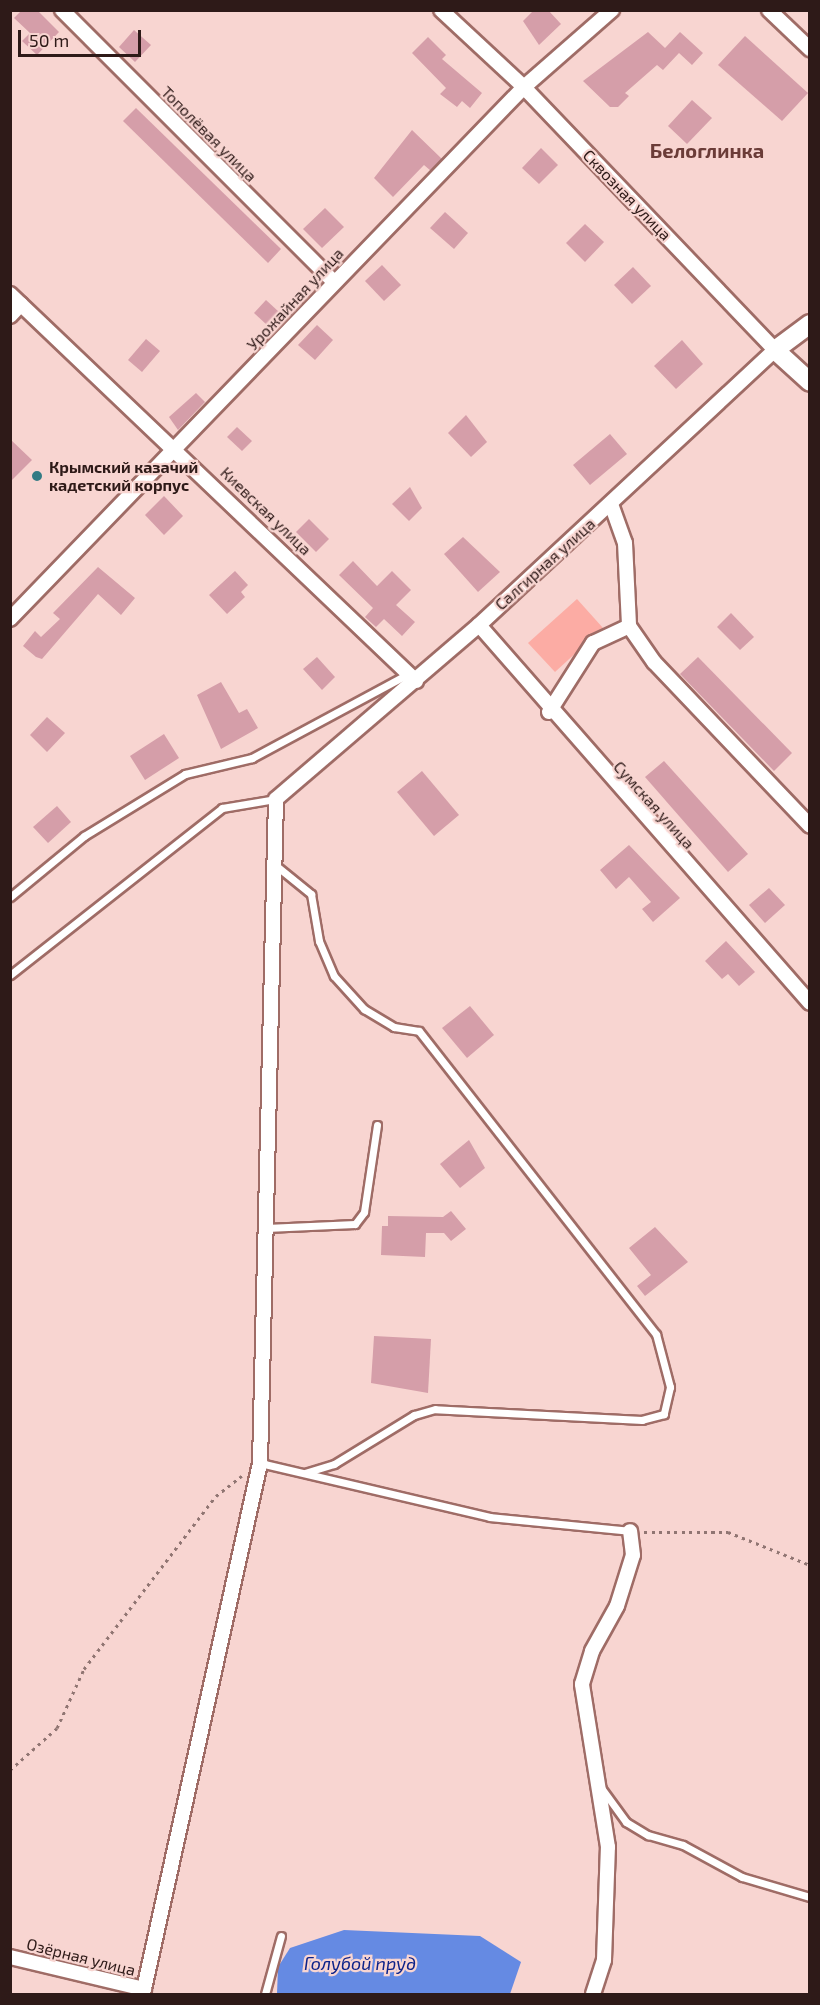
<!DOCTYPE html>
<html>
<head>
<meta charset="utf-8">
<style>
  body { margin:0 }
  #map { position:relative; width:820px; height:2005px; overflow:hidden; background:#f8d5d1; font-family:"Exo 2",sans-serif }
  div>[style] { position:absolute }
  .green>* { inset:0; background:#fcaca4 }
  .water>* { inset:0; background:#658ae3 }
  .building>* { inset:0; background:#d59ea9 }
  .path>* { height:3px; margin-top:-1.5px; transform-origin:0; background:repeating-linear-gradient(90deg,#907572 0 3px,transparent 0 7.5px) }
  .roads { filter:drop-shadow(2px 0 #9f6c66) drop-shadow(-2px 0 #9f6c66) drop-shadow(0 2px #9f6c66) drop-shadow(0 -2px #9f6c66) }
  .lane>* { height:7px; margin:-3.5px; padding:0 3.5px; transform-origin:3.5px; border-radius:3.5px; background:#fff }
  .street>* { height:14px; margin:-7px; padding:0 7px; transform-origin:7px; border-radius:7px; background:#fff }
  .secondary>* { height:18px; margin:-9px; padding:0 9px; transform-origin:9px; border-radius:9px; background:#fff }
  .dots>* { width:16px; height:16px; translate:-50% -50%; box-sizing:border-box; border:3px solid #f8d5d1; border-radius:50% }
  span { translate:-50% -50%; white-space:nowrap; text-align:center; line-height:1.15; -webkit-text-stroke:4.5px #f8d5d1; paint-order:stroke }
  .street-label { font-size:16px; color:#2e1a18 }
  .poi-label { font-size:16px; color:#2e1a18; font-weight:700 }
  .left { translate:0 -50%; text-align:left }
  .water-label { font-size:18px; color:#0c2289; font-style:italic }
  .quarter-label { font-size:20px; color:#6b3c38; font-weight:700 }
  .frame { position:absolute; inset:0; border:12px solid #2e1a18; pointer-events:none }
  .scale { position:absolute; left:18px; top:30px; width:123px; height:27px; box-sizing:border-box; border:3px solid #2e1a18; border-top:0; padding-left:8px; font-size:18px; line-height:21px; white-space:nowrap; color:#2e1a18; -webkit-text-stroke:4px #f8d5d1; paint-order:stroke }
</style>
</head>
<body>
<div id="map">
  <div class="green">
    <i style="clip-path:polygon(577px 599px,603px 628px,555px 672px,528px 643px)"></i>
  </div>
  <div class="water">
    <i style="clip-path:polygon(344px 1930px,480px 1936px,521px 1962px,510px 1994px,277px 1994px,278px 1967px,290px 1948px)"></i>
  </div>
  <div class="building">
    <i style="clip-path:polygon(22px 10px,37px 10px,59px 32px,37px 55px,22px 41px,30px 33px,14px 18px)"></i>
    <i style="clip-path:polygon(534px 10px,548px 10px,561px 24px,539px 45px,523px 21px)"></i>
    <i style="clip-path:polygon(134px 30px,151px 45px,135px 62px,119px 47px)"></i>
    <i style="clip-path:polygon(648px 32px,665px 48px,680px 32px,703px 53px,692px 65px,679px 53px,663px 70px,657px 65px,625px 93px,629px 96px,618px 107px,610px 107px,583px 81px)"></i>
    <i style="clip-path:polygon(745px 36px,808px 93px,782px 121px,718px 65px)"></i>
    <i style="clip-path:polygon(428px 37px,446px 55px,442px 59px,482px 93px,470px 108px,462px 101px,457px 107px,440px 94px,446px 88px,412px 53px)"></i>
    <i style="clip-path:polygon(692px 100px,712px 118px,687px 144px,668px 126px)"></i>
    <i style="clip-path:polygon(136px 108px,281px 249px,268px 263px,123px 121px)"></i>
    <i style="clip-path:polygon(412px 130px,442px 159px,431px 171px,424px 165px,393px 197px,374px 178px)"></i>
    <i style="clip-path:polygon(541px 148px,558px 165px,539px 184px,522px 168px)"></i>
    <i style="clip-path:polygon(325px 208px,344px 227px,322px 248px,303px 229px)"></i>
    <i style="clip-path:polygon(445px 212px,468px 233px,454px 249px,430px 228px)"></i>
    <i style="clip-path:polygon(585px 224px,604px 242px,585px 262px,566px 243px)"></i>
    <i style="clip-path:polygon(382px 265px,401px 285px,384px 301px,365px 281px)"></i>
    <i style="clip-path:polygon(633px 267px,651px 286px,632px 304px,614px 285px)"></i>
    <i style="clip-path:polygon(266px 300px,279px 312px,267px 325px,254px 313px)"></i>
    <i style="clip-path:polygon(317px 325px,333px 340px,315px 360px,298px 345px)"></i>
    <i style="clip-path:polygon(146px 339px,160px 351px,142px 372px,128px 360px)"></i>
    <i style="clip-path:polygon(682px 340px,703px 364px,676px 389px,654px 366px)"></i>
    <i style="clip-path:polygon(196px 393px,205px 402px,178px 430px,169px 417px)"></i>
    <i style="clip-path:polygon(466px 415px,487px 442px,471px 457px,448px 433px)"></i>
    <i style="clip-path:polygon(237px 427px,252px 441px,242px 451px,227px 437px)"></i>
    <i style="clip-path:polygon(610px 434px,627px 454px,590px 485px,573px 465px)"></i>
    <i style="clip-path:polygon(10px 439px,32px 460px,10px 482px)"></i>
    <i style="clip-path:polygon(410px 487px,422px 508px,409px 521px,392px 504px)"></i>
    <i style="clip-path:polygon(164px 496px,183px 516px,164px 535px,145px 515px)"></i>
    <i style="clip-path:polygon(309px 519px,329px 539px,316px 552px,296px 532px)"></i>
    <i style="clip-path:polygon(463px 537px,500px 572px,478px 592px,444px 554px)"></i>
    <i style="clip-path:polygon(353px 561px,377px 586px,392px 571px,411px 590px,396px 605px,415px 622px,402px 636px,384px 619px,376px 627px,365px 617px,373px 608px,339px 575px)"></i>
    <i style="clip-path:polygon(98px 567px,135px 598px,121px 615px,98px 594px,42px 659px,36px 657px,23px 646px,35px 631px,41px 637px,60px 619px,53px 613px)"></i>
    <i style="clip-path:polygon(235px 571px,248px 585px,241px 592px,245px 597px,227px 614px,209px 595px)"></i>
    <i style="clip-path:polygon(731px 613px,754px 637px,740px 650px,717px 627px)"></i>
    <i style="clip-path:polygon(317px 657px,335px 677px,322px 690px,303px 669px)"></i>
    <i style="clip-path:polygon(698px 657px,792px 753px,774px 771px,680px 674px)"></i>
    <i style="clip-path:polygon(221px 682px,239px 713px,247px 709px,258px 728px,221px 749px,197px 695px)"></i>
    <i style="clip-path:polygon(47px 717px,65px 733px,47px 752px,30px 735px)"></i>
    <i style="clip-path:polygon(164px 734px,179px 758px,145px 780px,130px 756px)"></i>
    <i style="clip-path:polygon(664px 761px,748px 854px,728px 872px,645px 777px)"></i>
    <i style="clip-path:polygon(422px 771px,459px 815px,434px 836px,397px 792px)"></i>
    <i style="clip-path:polygon(57px 806px,71px 822px,48px 843px,33px 827px)"></i>
    <i style="clip-path:polygon(629px 845px,680px 898px,653px 922px,642px 909px,651px 902px,629px 877px,616px 889px,600px 870px)"></i>
    <i style="clip-path:polygon(769px 888px,785px 905px,765px 923px,749px 905px)"></i>
    <i style="clip-path:polygon(726px 941px,755px 972px,739px 986px,728px 974px,722px 979px,705px 961px)"></i>
    <i style="clip-path:polygon(470px 1006px,494px 1035px,467px 1058px,442px 1028px)"></i>
    <i style="clip-path:polygon(469px 1140px,485px 1168px,460px 1188px,440px 1164px)"></i>
    <i style="clip-path:polygon(451px 1211px,466px 1229px,451px 1241px,444px 1233px,426px 1233px,425px 1257px,381px 1255px,382px 1226px,388px 1226px,388px 1216px,443px 1217px)"></i>
    <i style="clip-path:polygon(655px 1227px,688px 1262px,645px 1296px,637px 1286px,651px 1275px,629px 1248px)"></i>
    <i style="clip-path:polygon(374px 1336px,431px 1339px,428px 1393px,371px 1383px)"></i>
  </div>
  <div class="path">
    <i style="left:644px;top:1532px;width:84px"></i>
    <i style="left:728px;top:1532px;width:88px;rotate:21.9deg"></i>
    <i style="left:10px;top:1770px;width:63px;rotate:-41.8deg"></i>
    <i style="left:57px;top:1728px;width:65px;rotate:-65.4deg"></i>
    <i style="left:84px;top:1669px;width:218px;rotate:-52.7deg"></i>
    <i style="left:216px;top:1496px;width:33px;rotate:-38deg"></i>
  </div>
  <div class="roads">
    <div class="lane">
      <i style="left:274px;top:864px;width:48px;rotate:39deg"></i>
      <i style="left:311px;top:894px;width:48px;rotate:80.3deg"></i>
      <i style="left:319px;top:941px;width:38px;rotate:67deg"></i>
      <i style="left:334px;top:976px;width:45px;rotate:47.7deg"></i>
      <i style="left:364px;top:1009px;width:35px;rotate:31deg"></i>
      <i style="left:394px;top:1027px;width:25px;rotate:9deg"></i>
      <i style="left:419px;top:1031px;width:385px;rotate:52deg"></i>
      <i style="left:656px;top:1334px;width:55px;rotate:75.2deg"></i>
      <i style="left:670px;top:1387px;width:28px;rotate:103deg"></i>
      <i style="left:664px;top:1414px;width:23px;rotate:165deg"></i>
      <i style="left:642px;top:1420px;width:207px;rotate:-177deg"></i>
      <i style="left:435px;top:1409px;width:22px;rotate:164deg"></i>
      <i style="left:414px;top:1415px;width:94px;rotate:148.5deg"></i>
      <i style="left:334px;top:1464px;width:30px;rotate:163deg"></i>
      <i style="left:10px;top:897px;width:96px;rotate:-39.5deg"></i>
      <i style="left:84px;top:836px;width:119px;rotate:-31.5deg"></i>
      <i style="left:185px;top:774px;width:69px;rotate:-13.4deg"></i>
      <i style="left:252px;top:758px;width:177px;rotate:-28.3deg"></i>
      <i style="left:10px;top:975px;width:270px;rotate:-38.2deg"></i>
      <i style="left:222px;top:808px;width:55px;rotate:-9.5deg"></i>
      <i style="left:266px;top:1228px;width:89px;rotate:-2.6deg"></i>
      <i style="left:355px;top:1224px;width:15px;rotate:-53deg"></i>
      <i style="left:364px;top:1212px;width:88px;rotate:-81.5deg"></i>
      <i style="left:260px;top:1463px;width:236px;rotate:13.2deg"></i>
      <i style="left:490px;top:1517px;width:141px;rotate:5.7deg"></i>
      <i style="left:602px;top:1789px;width:41px;rotate:54deg"></i>
      <i style="left:626px;top:1822px;width:26px;rotate:31deg"></i>
      <i style="left:648px;top:1835px;width:36px;rotate:16deg"></i>
      <i style="left:683px;top:1845px;width:67px;rotate:28.5deg"></i>
      <i style="left:742px;top:1877px;width:71px;rotate:16.4deg"></i>
      <i style="left:265px;top:1994px;width:60px;rotate:-74.6deg"></i>
    </div>
    <div class="street">
      <i style="left:62px;top:10px;width:383px;rotate:45deg"></i>
      <i style="left:769px;top:10px;width:57px;rotate:43.6deg"></i>
      <i style="left:10px;top:294px;width:561px;rotate:43.63deg"></i>
      <i style="left:10px;top:316px;width:16px;rotate:-47deg"></i>
      <i style="left:611px;top:504px;width:41px;rotate:70.3deg"></i>
      <i style="left:625px;top:543px;width:83px;rotate:87.2deg"></i>
      <i style="left:629px;top:626px;width:44px;rotate:55.2deg"></i>
      <i style="left:654px;top:662px;width:226px;rotate:46.4deg"></i>
      <i style="left:10px;top:619px;width:740px;rotate:-45.99deg"></i>
      <i style="left:524px;top:87px;width:117px;rotate:-41.2deg"></i>
      <i style="left:479px;top:625px;width:502px;rotate:48.79deg"></i>
      <i style="left:549px;top:712px;width:82px;rotate:-57.5deg"></i>
      <i style="left:593px;top:643px;width:40px;rotate:-25deg"></i>
      <i style="left:10px;top:1957px;width:138px;rotate:13.4deg"></i>
      <i style="left:144px;top:1989px;width:539px;rotate:-77.56deg"></i>
      <i style="left:260px;top:1463px;width:664px;rotate:-88.62deg"></i>
      <i style="left:276px;top:799px;width:267px;rotate:-40.6deg"></i>
      <i style="left:479px;top:625px;width:404px;rotate:-42.9deg"></i>
      <i style="left:775px;top:350px;width:364px;rotate:-133.7deg"></i>
      <i style="left:524px;top:87px;width:113px;rotate:-137.1deg"></i>
      <i style="left:593px;top:1994px;width:36px;rotate:-72deg"></i>
      <i style="left:604px;top:1960px;width:113px;rotate:-88deg"></i>
      <i style="left:608px;top:1847px;width:165px;rotate:-99.1deg"></i>
      <i style="left:582px;top:1684px;width:34px;rotate:-73deg"></i>
      <i style="left:592px;top:1651px;width:51px;rotate:-60.9deg"></i>
      <i style="left:617px;top:1606px;width:53px;rotate:-72.6deg"></i>
      <i style="left:633px;top:1555px;width:24px;rotate:-97deg"></i>
    </div>
    <div class="secondary">
      <i style="left:810px;top:324px;width:44px;rotate:143.4deg"></i>
      <i style="left:775px;top:350px;width:47px;rotate:42.4deg"></i>
    </div>
  </div>
  <div class="dots">
    <i style="left:37px;top:476px;background:#337b84"></i>
  </div>
  <div class="street-label">
    <span style="left:209px;top:134px;rotate:45deg">Тополёвая улица</span>
    <span style="left:627px;top:195px;rotate:46deg">Сквозная улица</span>
    <span style="left:295px;top:299px;rotate:-47deg">Урожайная улица</span>
    <span style="left:266px;top:511px;rotate:44deg">Киевская улица</span>
    <span style="left:545px;top:564px;rotate:-42deg">Салгирная улица</span>
    <span style="left:654px;top:805px;rotate:48deg">Сумская улица</span>
    <span style="left:81px;top:1957px;rotate:14deg">Озёрная улица</span>
  </div>
  <div class="poi-label">
    <span class="left" style="left:49px;top:476px">Крымский казачий<br>кадетский корпус</span>
  </div>
  <div class="water-label">
    <span style="left:360px;top:1963px">Голубой пруд</span>
  </div>
  <div class="quarter-label">
    <span style="left:707px;top:150px">Белоглинка</span>
  </div>
  <div class="frame"></div>
  <div class="scale">50 m</div>
</div>
</body>
</html>
